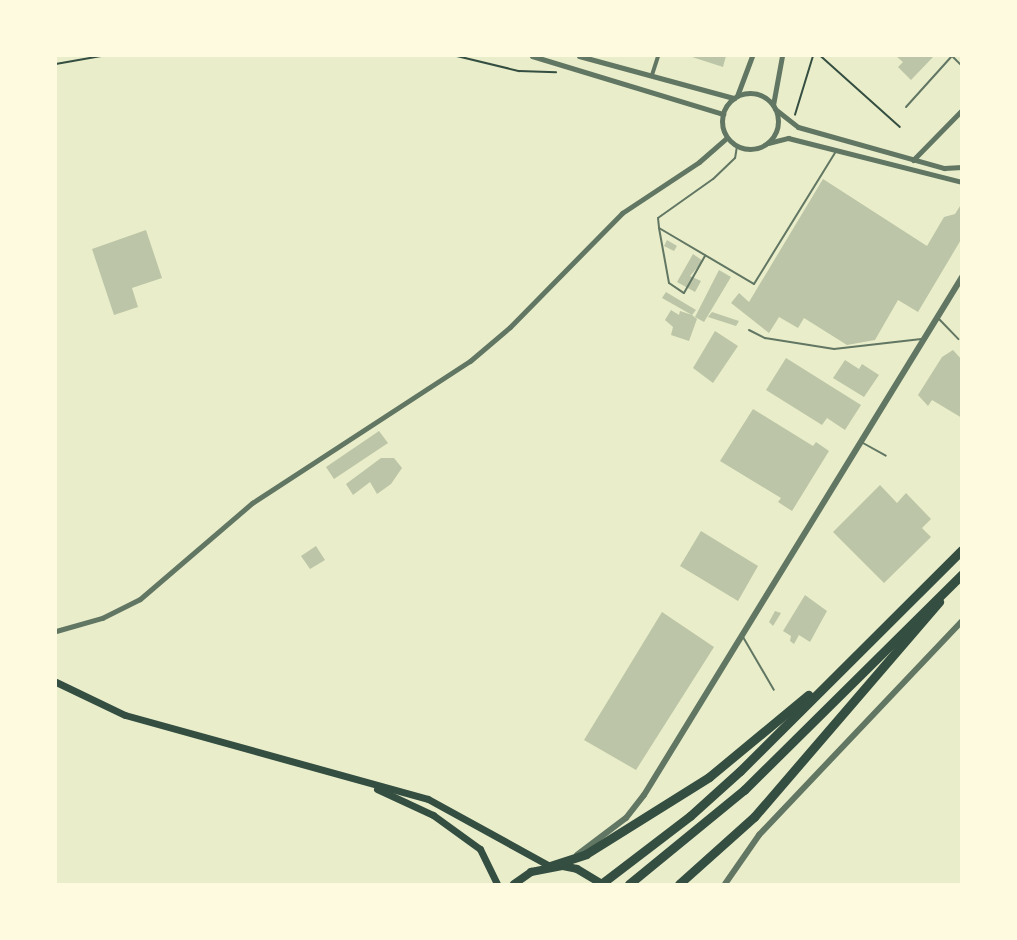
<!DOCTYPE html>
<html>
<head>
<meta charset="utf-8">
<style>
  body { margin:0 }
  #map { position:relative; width:1017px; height:940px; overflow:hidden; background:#e9edc9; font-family:Bitter,serif }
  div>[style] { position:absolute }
  .building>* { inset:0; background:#bcc5a7 }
  .path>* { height:1.5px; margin:-0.75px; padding:0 0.75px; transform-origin:0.75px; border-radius:0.75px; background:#344e41 }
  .service>* { height:2px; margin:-1px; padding:0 1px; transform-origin:1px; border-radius:1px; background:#617663 }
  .pedestrian>* { height:4px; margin:-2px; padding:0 2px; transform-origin:2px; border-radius:2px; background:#617663 }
  .minor>* { height:5px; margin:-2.5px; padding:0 2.5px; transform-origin:2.5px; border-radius:2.5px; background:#617663 }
  .minor>.ring { margin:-2.5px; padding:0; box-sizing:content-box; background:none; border:5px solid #617663; border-radius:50% }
  .tertiary>* { height:6px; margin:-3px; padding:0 3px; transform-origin:3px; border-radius:3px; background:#617663 }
  .secondary>* { height:7px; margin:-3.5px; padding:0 3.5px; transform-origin:3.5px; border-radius:3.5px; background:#344e41 }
  .trunk>* { height:8px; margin:-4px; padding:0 4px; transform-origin:4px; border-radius:4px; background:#344e41 }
  .motorway>* { height:9px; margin:-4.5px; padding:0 4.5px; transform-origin:4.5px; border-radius:4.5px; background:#344e41 }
  span { translate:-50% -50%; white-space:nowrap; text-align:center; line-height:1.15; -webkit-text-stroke:5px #fefae0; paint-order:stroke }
  .frame { position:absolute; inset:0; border:57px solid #fefae0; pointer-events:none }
</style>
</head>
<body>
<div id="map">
  <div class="building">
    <i style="clip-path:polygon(689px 56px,726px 56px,723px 67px)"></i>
    <i style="clip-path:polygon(896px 56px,934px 56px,911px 80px,898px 67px,903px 62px)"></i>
    <i style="clip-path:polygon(823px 179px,927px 246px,944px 217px,955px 214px,962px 203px,962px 238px,918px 312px,898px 300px,875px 340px,847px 345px,804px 318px,798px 328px,779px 317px,769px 333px,731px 303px,739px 293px,749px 302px)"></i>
    <i style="clip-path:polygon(146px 230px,162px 278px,132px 288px,138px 307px,114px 315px,92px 249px)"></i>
    <i style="clip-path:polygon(667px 240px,677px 246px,674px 251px,664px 246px)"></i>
    <i style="clip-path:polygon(693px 254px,703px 261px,690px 276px,701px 281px,695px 292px,677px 282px)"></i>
    <i style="clip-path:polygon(719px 270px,731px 277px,704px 322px,695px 317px)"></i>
    <i style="clip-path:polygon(666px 292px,696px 310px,692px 315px,697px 319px,689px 341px,671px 335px,673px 327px,665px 320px,671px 310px,679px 315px,680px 311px,692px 315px,662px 298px)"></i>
    <i style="clip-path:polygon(712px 312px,739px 321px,736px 326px,708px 317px)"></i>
    <i style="clip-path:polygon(715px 331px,738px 346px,713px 383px,693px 368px)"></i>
    <i style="clip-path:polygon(953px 350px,962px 360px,962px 418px,932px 400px,928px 406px,918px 395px,942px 357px)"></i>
    <i style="clip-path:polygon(786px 358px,861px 405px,845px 430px,827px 418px,822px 425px,766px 390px)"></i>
    <i style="clip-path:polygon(845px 360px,859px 369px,862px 364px,879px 375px,864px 397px,833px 378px)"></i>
    <i style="clip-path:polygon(753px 409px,813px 446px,816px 442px,829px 451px,792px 511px,778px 502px,781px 498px,720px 461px)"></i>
    <i style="clip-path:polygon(379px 431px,388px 443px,334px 479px,326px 467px)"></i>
    <i style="clip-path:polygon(381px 458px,394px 458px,402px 468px,391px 484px,377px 494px,370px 482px,353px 495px,346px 484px)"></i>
    <i style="clip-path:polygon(880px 485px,897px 503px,906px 493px,931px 519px,922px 528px,931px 537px,884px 583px,833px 532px)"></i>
    <i style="clip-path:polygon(701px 531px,758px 566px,738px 601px,680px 566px)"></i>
    <i style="clip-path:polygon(316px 546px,325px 560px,310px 569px,301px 556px)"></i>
    <i style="clip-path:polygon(805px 595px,827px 611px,810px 642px,799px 635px,794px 644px,790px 641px,791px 636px,783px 631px)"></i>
    <i style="clip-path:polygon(775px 611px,781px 613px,773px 626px,769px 622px)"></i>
    <i style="clip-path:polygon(662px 612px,714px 647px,636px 770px,584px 740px)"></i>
  </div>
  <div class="path">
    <i style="left:457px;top:56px;width:64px;rotate:13.6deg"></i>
    <i style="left:519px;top:71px;width:37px;rotate:2deg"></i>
    <i style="left:821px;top:56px;width:106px;rotate:41.9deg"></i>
    <i style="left:56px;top:64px;width:47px;rotate:-9.9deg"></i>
    <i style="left:795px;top:115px;width:62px;rotate:-73deg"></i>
  </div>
  <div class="service">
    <i style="left:906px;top:107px;width:69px;rotate:-48deg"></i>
    <i style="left:952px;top:56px;width:14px;rotate:45deg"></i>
    <i style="left:737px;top:146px;width:12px;rotate:99deg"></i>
    <i style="left:735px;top:158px;width:30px;rotate:136deg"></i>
    <i style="left:713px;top:179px;width:67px;rotate:144.7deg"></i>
    <i style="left:658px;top:218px;width:10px;rotate:84deg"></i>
    <i style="left:659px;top:228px;width:110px;rotate:30.5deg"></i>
    <i style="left:754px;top:284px;width:156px;rotate:-58.3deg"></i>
    <i style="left:659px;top:228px;width:56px;rotate:79.7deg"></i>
    <i style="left:669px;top:283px;width:18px;rotate:34deg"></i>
    <i style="left:684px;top:293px;width:43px;rotate:-60.4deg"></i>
    <i style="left:939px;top:319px;width:28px;rotate:46deg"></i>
    <i style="left:749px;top:330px;width:18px;rotate:27deg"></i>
    <i style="left:765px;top:338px;width:70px;rotate:9.1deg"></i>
    <i style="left:834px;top:349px;width:88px;rotate:-6.6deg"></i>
    <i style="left:863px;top:443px;width:26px;rotate:29deg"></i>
    <i style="left:743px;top:637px;width:61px;rotate:59.7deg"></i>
  </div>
  <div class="pedestrian">
    <i style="left:652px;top:75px;width:20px;rotate:-72deg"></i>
  </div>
  <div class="minor">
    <i style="left:532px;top:56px;width:200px;rotate:16.9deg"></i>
    <i style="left:579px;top:56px;width:161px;rotate:15.2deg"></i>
    <i class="ring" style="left:722px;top:93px;width:51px;height:51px"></i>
    <i style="left:737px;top:96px;width:43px;rotate:-69.4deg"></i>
    <i style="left:773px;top:105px;width:50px;rotate:-79.6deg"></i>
    <i style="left:775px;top:109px;width:29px;rotate:38deg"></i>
    <i style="left:798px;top:127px;width:152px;rotate:15.7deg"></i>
    <i style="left:944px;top:168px;width:18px;rotate:-3deg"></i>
    <i style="left:768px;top:143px;width:21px;rotate:-14deg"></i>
    <i style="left:788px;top:138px;width:179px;rotate:14.2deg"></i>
    <i style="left:913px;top:160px;width:70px;rotate:-45.6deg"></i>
    <i style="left:56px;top:631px;width:48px;rotate:-15.8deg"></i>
    <i style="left:102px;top:618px;width:42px;rotate:-26.6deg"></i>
    <i style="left:140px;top:599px;width:148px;rotate:-40.6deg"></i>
    <i style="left:252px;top:503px;width:260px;rotate:-33.1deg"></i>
    <i style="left:470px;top:361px;width:52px;rotate:-40.4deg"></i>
    <i style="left:510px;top:327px;width:160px;rotate:-45.5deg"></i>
    <i style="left:622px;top:213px;width:92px;rotate:-33.5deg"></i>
    <i style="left:699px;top:162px;width:37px;rotate:-41deg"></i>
  </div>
  <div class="tertiary">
    <i style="left:577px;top:855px;width:61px;rotate:-37.1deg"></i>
    <i style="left:626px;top:818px;width:29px;rotate:-52deg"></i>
    <i style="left:644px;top:795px;width:608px;rotate:-58.45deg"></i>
    <i style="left:725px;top:884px;width:60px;rotate:-55.2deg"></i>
    <i style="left:759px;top:835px;width:295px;rotate:-46.5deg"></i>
  </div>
  <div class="secondary">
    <i style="left:56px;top:682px;width:76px;rotate:25.6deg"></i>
    <i style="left:125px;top:715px;width:314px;rotate:15.5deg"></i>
    <i style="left:428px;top:799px;width:139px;rotate:28.8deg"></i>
    <i style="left:377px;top:789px;width:62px;rotate:24.9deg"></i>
    <i style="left:433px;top:815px;width:58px;rotate:35.9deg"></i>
    <i style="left:480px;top:849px;width:39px;rotate:64deg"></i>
  </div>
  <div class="trunk">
    <i style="left:514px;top:884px;width:21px;rotate:-35deg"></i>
    <i style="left:531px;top:872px;width:33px;rotate:-11deg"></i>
    <i style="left:563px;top:866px;width:14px;rotate:12deg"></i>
    <i style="left:577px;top:869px;width:29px;rotate:31deg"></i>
  </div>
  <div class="motorway">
    <i style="left:550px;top:866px;width:38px;rotate:-18deg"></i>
    <i style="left:586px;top:854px;width:145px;rotate:-32deg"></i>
    <i style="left:709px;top:777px;width:129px;rotate:-39.6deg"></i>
    <i style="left:601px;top:884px;width:112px;rotate:-37.4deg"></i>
    <i style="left:690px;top:816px;width:67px;rotate:-42deg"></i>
    <i style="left:740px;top:771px;width:313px;rotate:-44.9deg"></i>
    <i style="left:629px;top:884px;width:149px;rotate:-39.3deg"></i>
    <i style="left:744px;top:790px;width:307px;rotate:-44.7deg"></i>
    <i style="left:679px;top:884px;width:101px;rotate:-41.8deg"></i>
    <i style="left:754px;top:817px;width:284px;rotate:-49.3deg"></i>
  </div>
  <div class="frame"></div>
</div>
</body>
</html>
